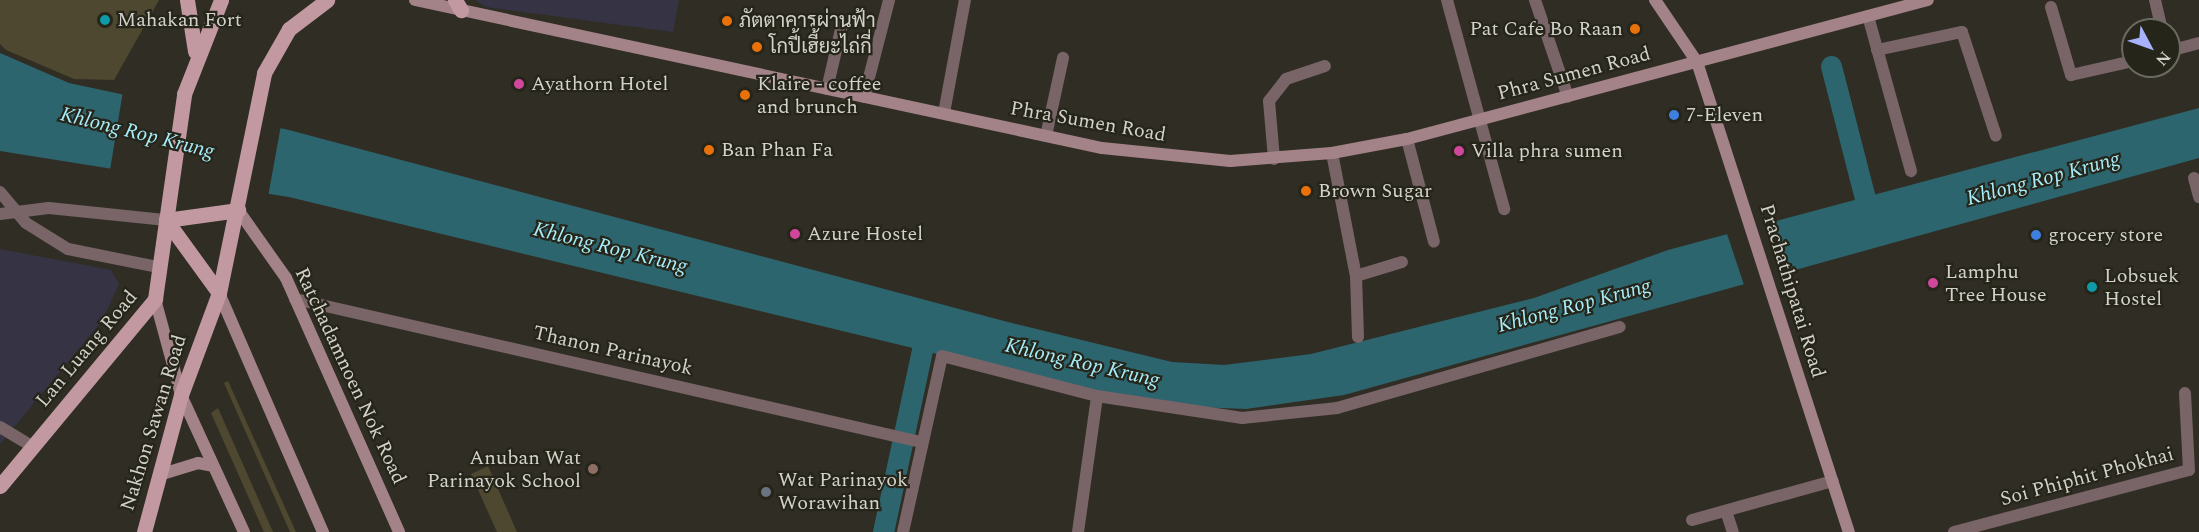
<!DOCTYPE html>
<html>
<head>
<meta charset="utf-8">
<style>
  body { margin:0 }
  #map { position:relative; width:2199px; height:532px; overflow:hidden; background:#302e24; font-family:Spectral,Sarabun,serif }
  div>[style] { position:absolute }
  .commercial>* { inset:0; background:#353344 }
  .green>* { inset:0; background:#4d482f }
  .water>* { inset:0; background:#2d656f }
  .pier>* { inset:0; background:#302e24 }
  .canal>* { height:21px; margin:-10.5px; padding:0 10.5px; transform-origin:10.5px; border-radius:10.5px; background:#2d656f }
  .street>* { height:12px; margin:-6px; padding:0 6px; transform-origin:6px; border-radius:6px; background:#796468 }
  .secondary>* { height:12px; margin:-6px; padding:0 6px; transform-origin:6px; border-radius:6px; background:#a38288 }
  .primary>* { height:15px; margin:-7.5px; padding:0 7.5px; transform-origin:7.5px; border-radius:7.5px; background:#c399a1 }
  .dots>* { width:16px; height:16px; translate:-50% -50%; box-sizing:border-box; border:3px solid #26251a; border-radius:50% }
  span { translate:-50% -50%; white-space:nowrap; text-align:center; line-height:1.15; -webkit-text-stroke:4.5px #26251a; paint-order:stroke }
  .poi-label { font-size:20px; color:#d2d1ca }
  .left { translate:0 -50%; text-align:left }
  .right { translate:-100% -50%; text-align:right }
  .street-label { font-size:20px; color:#d2d1ca }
  .water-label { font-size:21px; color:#a6edfa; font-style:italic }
  .north { position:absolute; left:2121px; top:18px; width:60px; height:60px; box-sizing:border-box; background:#26251a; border:2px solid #6b6a60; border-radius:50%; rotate:131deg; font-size:16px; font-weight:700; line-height:24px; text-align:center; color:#d2d1ca }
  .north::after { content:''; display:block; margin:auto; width:21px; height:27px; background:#a7b1fc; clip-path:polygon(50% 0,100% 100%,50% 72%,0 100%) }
</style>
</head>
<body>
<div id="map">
  <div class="commercial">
    <i style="clip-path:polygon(475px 0,679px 0,673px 32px,486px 7px)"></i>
    <i style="clip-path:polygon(0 249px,111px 270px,119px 284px,102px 321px,0 444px)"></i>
  </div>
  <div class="green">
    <i style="clip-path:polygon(0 0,159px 0,114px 80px,74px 79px,6px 50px,0 44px)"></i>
    <i style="clip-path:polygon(228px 381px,296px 532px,290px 532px,224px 383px)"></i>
    <i style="clip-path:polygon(218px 408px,273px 532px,264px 532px,211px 413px)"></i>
    <i style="clip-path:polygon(488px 466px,517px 532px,497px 532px,471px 474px)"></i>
  </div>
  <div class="water">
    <i style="clip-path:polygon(0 53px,69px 83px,289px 130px,1004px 321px,1172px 362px,1224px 365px,1311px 354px,1534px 298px,1668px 250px,2199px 108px,2199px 158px,1344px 395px,1246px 409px,1195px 407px,1098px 393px,289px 197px,0 151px)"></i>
  </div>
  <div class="pier">
    <i style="clip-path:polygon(123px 91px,281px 125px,268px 197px,110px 170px)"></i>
    <i style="clip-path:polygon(1772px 218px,1790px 272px,1744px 285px,1726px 231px)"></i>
  </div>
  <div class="canal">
    <i style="left:1831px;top:66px;width:161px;rotate:75.6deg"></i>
    <i style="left:883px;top:532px;width:211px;rotate:-77.9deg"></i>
  </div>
  <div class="street">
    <i style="left:1447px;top:0;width:217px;rotate:74.7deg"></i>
    <i style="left:1535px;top:0;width:102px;rotate:71.2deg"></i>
    <i style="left:2155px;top:0;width:31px;rotate:77deg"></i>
    <i style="left:2051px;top:7px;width:71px;rotate:73.6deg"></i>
    <i style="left:2071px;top:75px;width:64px;rotate:-12.7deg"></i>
    <i style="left:1868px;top:16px;width:161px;rotate:74.5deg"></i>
    <i style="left:1877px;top:50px;width:87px;rotate:-12deg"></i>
    <i style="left:1962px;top:32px;width:109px;rotate:71.9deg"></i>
    <i style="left:2169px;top:51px;width:31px;rotate:-15deg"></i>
    <i style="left:827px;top:89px;width:66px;rotate:-76.8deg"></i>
    <i style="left:864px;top:97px;width:100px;rotate:-75.5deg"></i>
    <i style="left:944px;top:113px;width:115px;rotate:-79.5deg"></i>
    <i style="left:1046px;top:136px;width:80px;rotate:-77.7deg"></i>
    <i style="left:1407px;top:139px;width:106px;rotate:75.3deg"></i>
    <i style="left:1332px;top:153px;width:125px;rotate:79deg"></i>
    <i style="left:1356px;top:276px;width:61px;rotate:88.1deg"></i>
    <i style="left:1274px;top:159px;width:58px;rotate:-94.9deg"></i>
    <i style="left:1269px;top:101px;width:28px;rotate:-52deg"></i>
    <i style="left:1286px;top:79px;width:41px;rotate:-18.4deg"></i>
    <i style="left:2194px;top:178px;width:20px;rotate:75deg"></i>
    <i style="left:0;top:192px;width:40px;rotate:50deg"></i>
    <i style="left:26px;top:223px;width:49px;rotate:31.8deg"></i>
    <i style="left:68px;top:249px;width:91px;rotate:11.4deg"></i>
    <i style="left:0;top:214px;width:49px;rotate:-7deg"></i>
    <i style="left:49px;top:208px;width:118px;rotate:5.9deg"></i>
    <i style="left:1356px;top:276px;width:48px;rotate:-16.9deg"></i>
    <i style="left:295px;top:299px;width:642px;rotate:12.87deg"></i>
    <i style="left:0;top:427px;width:39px;rotate:31deg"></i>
    <i style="left:1726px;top:511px;width:22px;rotate:72deg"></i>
    <i style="left:1692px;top:520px;width:146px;rotate:-15.5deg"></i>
    <i style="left:903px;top:532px;width:180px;rotate:-77.5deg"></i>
    <i style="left:942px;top:356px;width:160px;rotate:14.5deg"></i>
    <i style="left:1097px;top:396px;width:147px;rotate:8.6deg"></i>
    <i style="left:1242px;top:418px;width:96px;rotate:-6deg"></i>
    <i style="left:1337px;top:408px;width:294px;rotate:-16deg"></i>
    <i style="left:1078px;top:532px;width:137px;rotate:-82deg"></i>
    <i style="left:1954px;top:532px;width:243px;rotate:-14.8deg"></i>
    <i style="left:2189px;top:470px;width:77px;rotate:-93deg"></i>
  </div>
  <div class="secondary">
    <i style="left:415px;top:0;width:703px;rotate:12.16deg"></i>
    <i style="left:1102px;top:148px;width:129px;rotate:5.8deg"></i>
    <i style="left:1230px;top:161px;width:102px;rotate:-4.5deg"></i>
    <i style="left:1332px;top:153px;width:76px;rotate:-10.6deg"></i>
    <i style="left:1407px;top:139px;width:539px;rotate:-14.94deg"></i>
    <i style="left:1655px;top:0;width:75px;rotate:55.9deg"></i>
    <i style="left:1697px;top:62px;width:494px;rotate:72.1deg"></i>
    <i style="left:238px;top:210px;width:83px;rotate:54.8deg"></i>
    <i style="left:286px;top:278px;width:278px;rotate:66deg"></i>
    <i style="left:219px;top:293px;width:261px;rotate:66.5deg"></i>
    <i style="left:155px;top:299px;width:99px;rotate:74.8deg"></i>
    <i style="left:181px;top:395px;width:151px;rotate:65.3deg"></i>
    <i style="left:159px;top:475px;width:41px;rotate:-17.1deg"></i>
    <i style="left:198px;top:463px;width:15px;rotate:11deg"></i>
  </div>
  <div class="primary">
    <i style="left:187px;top:0;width:52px;rotate:81.1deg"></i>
    <i style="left:455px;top:0;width:12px;rotate:59deg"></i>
    <i style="left:166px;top:220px;width:90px;rotate:54deg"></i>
    <i style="left:166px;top:220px;width:73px;rotate:-7.9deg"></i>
    <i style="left:0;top:486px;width:243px;rotate:-50.3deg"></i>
    <i style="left:155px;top:299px;width:207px;rotate:-81.9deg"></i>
    <i style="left:184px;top:94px;width:101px;rotate:-68.5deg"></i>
    <i style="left:144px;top:532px;width:142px;rotate:-74.9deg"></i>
    <i style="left:181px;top:395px;width:109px;rotate:-69.6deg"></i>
    <i style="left:219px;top:293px;width:225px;rotate:-78.4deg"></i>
    <i style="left:264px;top:73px;width:51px;rotate:-60.4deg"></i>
    <i style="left:289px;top:29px;width:48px;rotate:-37.3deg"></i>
  </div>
  <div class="dots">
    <i style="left:105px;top:20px;background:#0f9aa8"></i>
    <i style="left:727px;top:21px;background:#e8710a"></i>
    <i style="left:1635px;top:29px;background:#e8710a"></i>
    <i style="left:757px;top:47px;background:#e8710a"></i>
    <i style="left:519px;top:84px;background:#d1479c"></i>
    <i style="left:745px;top:95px;background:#e8710a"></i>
    <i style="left:1674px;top:115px;background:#3f7fe0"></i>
    <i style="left:709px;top:150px;background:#e8710a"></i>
    <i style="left:1459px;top:151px;background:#d1479c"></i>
    <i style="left:1306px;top:191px;background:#e8710a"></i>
    <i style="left:795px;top:234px;background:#d1479c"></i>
    <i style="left:2036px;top:235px;background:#3f7fe0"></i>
    <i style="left:1933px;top:283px;background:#d1479c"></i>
    <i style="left:2092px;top:287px;background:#0f9aa8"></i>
    <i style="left:593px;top:469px;background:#8d6e63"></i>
    <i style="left:766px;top:492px;background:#6b7280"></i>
  </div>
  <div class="poi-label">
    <span class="left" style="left:117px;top:20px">Mahakan Fort</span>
    <span class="left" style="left:739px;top:21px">ภัตตาคารผ่านฟ้า</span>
    <span class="right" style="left:1623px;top:29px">Pat Cafe Bo Raan</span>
    <span class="left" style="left:769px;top:47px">โกปี้เฮี้ยะไถ่กี่</span>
    <span class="left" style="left:531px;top:84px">Ayathorn Hotel</span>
    <span class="left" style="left:757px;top:96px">Klaire - coffee<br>and brunch</span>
    <span class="left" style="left:1686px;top:115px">7-Eleven</span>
    <span class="left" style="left:721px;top:150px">Ban Phan Fa</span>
    <span class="left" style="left:1471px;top:151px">Villa phra sumen</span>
    <span class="left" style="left:1318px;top:191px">Brown Sugar</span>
    <span class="left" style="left:807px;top:234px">Azure Hostel</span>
    <span class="left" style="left:2048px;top:235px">grocery store</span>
    <span class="left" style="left:1945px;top:284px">Lamphu<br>Tree House</span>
    <span class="left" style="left:2104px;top:288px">Lobsuek<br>Hostel</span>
    <span class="right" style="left:581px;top:470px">Anuban Wat<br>Parinayok School</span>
    <span class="left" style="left:778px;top:492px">Wat Parinayok<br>Worawihan</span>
  </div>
  <div class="street-label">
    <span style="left:1574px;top:74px;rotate:-15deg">Phra Sumen Road</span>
    <span style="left:1088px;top:122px;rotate:10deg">Phra Sumen Road</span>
    <span style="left:1792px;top:291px;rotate:73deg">Prachathipatai Road</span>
    <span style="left:87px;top:349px;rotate:-50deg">Lan Luang Road</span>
    <span style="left:613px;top:351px;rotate:13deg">Thanon Parinayok</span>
    <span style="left:350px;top:376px;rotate:65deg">Ratchadamnoen Nok Road</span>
    <span style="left:154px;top:423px;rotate:-73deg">Nakhon Sawan Road</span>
    <span style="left:2087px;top:477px;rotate:-15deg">Soi Phiphit Phokhai</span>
  </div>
  <div class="water-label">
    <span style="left:137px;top:133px;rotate:14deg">Khlong Rop Krung</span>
    <span style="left:2043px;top:179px;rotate:-15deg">Khlong Rop Krung</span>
    <span style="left:610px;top:248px;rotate:14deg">Khlong Rop Krung</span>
    <span style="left:1574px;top:306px;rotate:-15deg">Khlong Rop Krung</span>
    <span style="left:1082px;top:363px;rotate:13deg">Khlong Rop Krung</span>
  </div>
  <div class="north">N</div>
</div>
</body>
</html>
